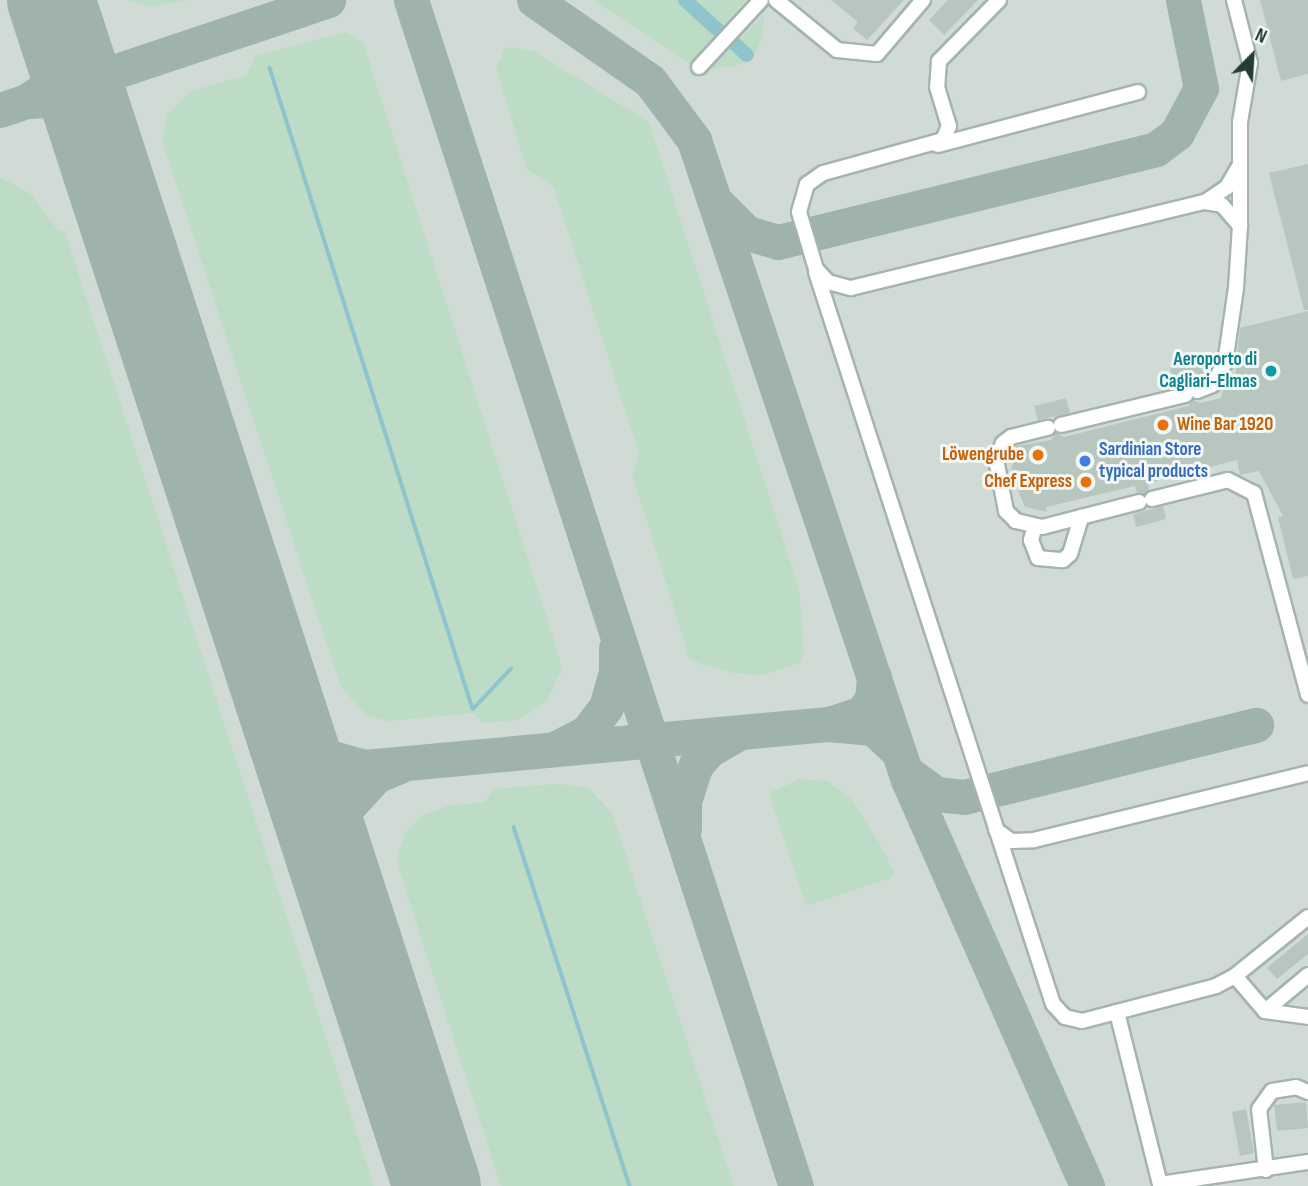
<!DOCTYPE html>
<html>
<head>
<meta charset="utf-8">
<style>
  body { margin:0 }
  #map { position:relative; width:1308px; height:1186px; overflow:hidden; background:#e2ece7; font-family:"Sofia Sans Condensed",sans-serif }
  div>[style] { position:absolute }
  .built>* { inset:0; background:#d0dbd6 }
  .green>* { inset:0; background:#bcdcc5 }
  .stream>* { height:3.5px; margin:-1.75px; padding:0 1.75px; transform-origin:1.75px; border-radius:1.75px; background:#8dc4ce }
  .canal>* { height:14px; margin:-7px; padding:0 7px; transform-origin:7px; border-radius:7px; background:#8dc4ce }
  .taxiway>* { height:35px; margin:-17.5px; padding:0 17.5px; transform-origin:17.5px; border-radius:17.5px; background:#a0b2ac }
  .runway>* { height:88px; margin:-44px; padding:0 44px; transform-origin:44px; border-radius:44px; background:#a0b2ac }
  .building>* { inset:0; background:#b8c6c0 }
  .roads { filter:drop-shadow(2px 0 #a5b4ae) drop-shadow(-2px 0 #a5b4ae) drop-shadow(0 2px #a5b4ae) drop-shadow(0 -2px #a5b4ae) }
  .minor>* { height:14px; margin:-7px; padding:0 7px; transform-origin:7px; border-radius:7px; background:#fff }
  .dots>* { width:19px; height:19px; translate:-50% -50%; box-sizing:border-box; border:4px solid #f3f8f5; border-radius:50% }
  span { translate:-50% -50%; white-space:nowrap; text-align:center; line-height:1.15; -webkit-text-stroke:6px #f3f8f5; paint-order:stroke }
  .culture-label { font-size:19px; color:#0d838f; font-weight:700 }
  .right { translate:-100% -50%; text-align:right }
  .food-label { font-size:19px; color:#c56008; font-weight:700 }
  .left { translate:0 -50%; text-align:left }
  .shop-label { font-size:19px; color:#366cbe; font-weight:700 }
  .north { position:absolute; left:1217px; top:21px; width:70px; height:70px; -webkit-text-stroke:5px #f3f8f5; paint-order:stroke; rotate:24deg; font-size:19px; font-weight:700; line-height:28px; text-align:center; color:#233c35 }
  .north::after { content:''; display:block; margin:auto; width:24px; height:32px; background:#233c35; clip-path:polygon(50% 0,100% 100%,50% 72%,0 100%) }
</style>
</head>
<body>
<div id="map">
  <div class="built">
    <i style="clip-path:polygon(0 0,1308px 0,1308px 1186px,0 1186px)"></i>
  </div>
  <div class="green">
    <i style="clip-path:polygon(128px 0,188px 0,151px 7px)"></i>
    <i style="clip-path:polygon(593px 0,745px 0,690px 64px)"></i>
    <i style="clip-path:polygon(764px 15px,762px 39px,753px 58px,736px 66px,711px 68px)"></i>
    <i style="clip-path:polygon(346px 32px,363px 42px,559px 656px,561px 671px,547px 701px,518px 720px,483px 723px,474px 713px,387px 721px,366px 715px,341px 687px,162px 141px,168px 113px,191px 91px,247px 75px,255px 56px)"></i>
    <i style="clip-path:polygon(506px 47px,533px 51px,649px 122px,799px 589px,804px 652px,799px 663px,762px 675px,732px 673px,690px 660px,632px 474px,639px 454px,553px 185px,527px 170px,496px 68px)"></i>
    <i style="clip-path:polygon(0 177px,31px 194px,57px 229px,65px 232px,374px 1186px,0 1186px)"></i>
    <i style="clip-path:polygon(800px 779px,828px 781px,850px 798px,883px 849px,894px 874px,891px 878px,806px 906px,769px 793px)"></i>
    <i style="clip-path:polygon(558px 784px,588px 788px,612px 813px,734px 1186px,501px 1186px,398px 866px,398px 854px,405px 832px,421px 816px,448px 806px,485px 802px,493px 789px)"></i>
  </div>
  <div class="stream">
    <i style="left:270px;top:68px;width:672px;rotate:72.43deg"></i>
    <i style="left:473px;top:709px;width:55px;rotate:-46.5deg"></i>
    <i style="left:514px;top:827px;width:377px;rotate:72.1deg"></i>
  </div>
  <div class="canal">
    <i style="left:685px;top:0;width:46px;rotate:42.4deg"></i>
    <i style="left:735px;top:44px;width:16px;rotate:43deg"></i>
  </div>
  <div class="taxiway">
    <i style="left:411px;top:0;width:1247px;rotate:72.02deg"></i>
    <i style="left:534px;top:0;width:141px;rotate:34.9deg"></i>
    <i style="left:650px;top:81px;width:74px;rotate:53.3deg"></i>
    <i style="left:694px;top:140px;width:675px;rotate:71.51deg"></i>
    <i style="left:908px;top:780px;width:444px;rotate:66.2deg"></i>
    <i style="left:31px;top:98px;width:24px;rotate:-33deg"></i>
    <i style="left:51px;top:85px;width:31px;rotate:-68deg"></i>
    <i style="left:63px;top:56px;width:53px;rotate:-100.9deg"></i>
    <i style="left:29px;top:101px;width:17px;rotate:-3deg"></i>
    <i style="left:46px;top:100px;width:29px;rotate:20deg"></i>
    <i style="left:73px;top:110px;width:41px;rotate:52.9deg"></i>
    <i style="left:0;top:110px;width:346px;rotate:-18.5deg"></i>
    <i style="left:719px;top:205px;width:40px;rotate:45deg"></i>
    <i style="left:747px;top:233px;width:32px;rotate:16deg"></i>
    <i style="left:778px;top:242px;width:389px;rotate:-13.8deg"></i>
    <i style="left:1156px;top:149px;width:26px;rotate:-37deg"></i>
    <i style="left:1177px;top:133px;width:51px;rotate:-61.9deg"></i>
    <i style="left:1201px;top:88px;width:90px;rotate:-101.6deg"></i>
    <i style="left:271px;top:675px;width:56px;rotate:68deg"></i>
    <i style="left:292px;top:727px;width:22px;rotate:47deg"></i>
    <i style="left:307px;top:743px;width:23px;rotate:34deg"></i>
    <i style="left:326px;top:756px;width:40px;rotate:16deg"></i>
    <i style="left:364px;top:767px;width:467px;rotate:-5.3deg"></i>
    <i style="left:874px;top:677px;width:21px;rotate:95deg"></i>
    <i style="left:872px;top:698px;width:17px;rotate:121deg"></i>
    <i style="left:863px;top:713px;width:36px;rotate:162deg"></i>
    <i style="left:829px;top:724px;width:44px;rotate:5.2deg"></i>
    <i style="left:873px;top:728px;width:35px;rotate:43deg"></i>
    <i style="left:560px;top:746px;width:30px;rotate:-27deg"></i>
    <i style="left:587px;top:732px;width:31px;rotate:-53deg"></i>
    <i style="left:606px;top:707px;width:35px;rotate:-74deg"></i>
    <i style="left:616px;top:673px;width:25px;rotate:-90deg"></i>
    <i style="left:906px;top:772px;width:37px;rotate:36deg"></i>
    <i style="left:936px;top:794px;width:28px;rotate:6deg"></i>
    <i style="left:964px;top:797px;width:301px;rotate:-13.9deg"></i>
    <i style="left:684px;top:828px;width:27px;rotate:-90deg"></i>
    <i style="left:684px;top:801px;width:38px;rotate:-72deg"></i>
    <i style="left:696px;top:765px;width:20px;rotate:-49deg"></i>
    <i style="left:709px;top:750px;width:34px;rotate:-30deg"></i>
    <i style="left:349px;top:914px;width:50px;rotate:-103.8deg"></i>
    <i style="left:337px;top:865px;width:27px;rotate:-94deg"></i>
    <i style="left:335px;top:838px;width:26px;rotate:-74deg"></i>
    <i style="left:342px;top:813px;width:50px;rotate:-47.4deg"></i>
    <i style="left:376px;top:776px;width:26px;rotate:-23deg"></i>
  </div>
  <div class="runway">
    <i style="left:51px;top:0;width:1247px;rotate:71.97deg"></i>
  </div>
  <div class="building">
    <i style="clip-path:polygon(831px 0,904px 0,867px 40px,853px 28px,858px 22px)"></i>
    <i style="clip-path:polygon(948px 0,978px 0,944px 35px,929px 20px)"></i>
    <i style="clip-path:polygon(1260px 0,1308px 0,1308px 74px,1281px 81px)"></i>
    <i style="clip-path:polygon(1308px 164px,1308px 310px,1304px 310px,1269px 173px)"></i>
    <i style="clip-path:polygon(1308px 311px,1308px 576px,1293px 579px,1278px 517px,1283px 516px,1259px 471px,1240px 475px,1237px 460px,1148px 483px,1149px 490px,1144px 494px,1137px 493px,1135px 486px,1046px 507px,1047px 512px,1025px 507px,1011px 473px,1016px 446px,1051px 440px,1056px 433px,1064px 437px,1188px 406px,1193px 400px,1200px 403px,1221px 398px,1225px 382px,1235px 380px,1240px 328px)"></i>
    <i style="clip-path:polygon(1200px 360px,1205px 378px,1189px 386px,1175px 386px,1170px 369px)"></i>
    <i style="clip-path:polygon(1066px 398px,1070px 413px,1038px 420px,1034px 406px)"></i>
    <i style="clip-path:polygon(1163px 506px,1166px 519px,1136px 527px,1133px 514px)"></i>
    <i style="clip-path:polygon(1308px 934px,1308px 954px,1277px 979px,1267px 968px)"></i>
    <i style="clip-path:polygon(1306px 1102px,1308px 1128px,1277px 1131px,1274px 1105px)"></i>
    <i style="clip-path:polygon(1246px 1109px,1254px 1153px,1240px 1156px,1232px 1112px)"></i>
  </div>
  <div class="roads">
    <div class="minor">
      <i style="left:776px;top:0;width:79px;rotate:39.3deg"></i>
      <i style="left:837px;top:50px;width:40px;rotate:5.7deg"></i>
      <i style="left:877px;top:54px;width:71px;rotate:-49.6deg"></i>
      <i style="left:999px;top:0;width:86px;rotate:134.5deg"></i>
      <i style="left:939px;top:61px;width:26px;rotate:94deg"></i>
      <i style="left:937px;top:87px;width:41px;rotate:72.9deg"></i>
      <i style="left:949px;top:126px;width:15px;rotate:113deg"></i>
      <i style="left:943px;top:140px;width:124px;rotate:164.6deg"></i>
      <i style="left:823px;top:173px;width:19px;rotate:145deg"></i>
      <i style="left:807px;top:184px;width:29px;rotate:106deg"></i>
      <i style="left:799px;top:212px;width:59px;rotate:73.4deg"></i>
      <i style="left:816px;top:269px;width:18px;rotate:47deg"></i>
      <i style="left:828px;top:282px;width:24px;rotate:15deg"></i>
      <i style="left:851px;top:288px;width:364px;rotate:-13.7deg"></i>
      <i style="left:1205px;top:202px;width:17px;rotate:10deg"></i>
      <i style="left:1222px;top:205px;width:28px;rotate:49deg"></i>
      <i style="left:1240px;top:226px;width:62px;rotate:93.7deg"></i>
      <i style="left:1236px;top:288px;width:76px;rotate:98.3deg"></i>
      <i style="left:1225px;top:363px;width:26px;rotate:121deg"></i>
      <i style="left:1212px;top:385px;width:16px;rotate:158deg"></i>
      <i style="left:1234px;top:0;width:65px;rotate:75.7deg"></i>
      <i style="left:1250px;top:63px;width:60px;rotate:99.6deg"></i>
      <i style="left:1240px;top:122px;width:102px;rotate:90deg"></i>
      <i style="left:699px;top:67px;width:91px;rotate:-47.2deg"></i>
      <i style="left:938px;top:145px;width:207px;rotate:-14.8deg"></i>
      <i style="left:1205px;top:202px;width:27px;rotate:-34deg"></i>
      <i style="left:1227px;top:187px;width:24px;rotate:-60deg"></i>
      <i style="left:816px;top:272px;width:769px;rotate:72.06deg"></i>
      <i style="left:1053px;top:1004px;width:18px;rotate:47deg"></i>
      <i style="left:1065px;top:1017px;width:17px;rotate:13deg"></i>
      <i style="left:1082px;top:1021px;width:138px;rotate:-14.6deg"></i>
      <i style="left:1216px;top:986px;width:21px;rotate:-28deg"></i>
      <i style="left:1061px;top:425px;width:128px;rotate:-13.6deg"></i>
      <i style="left:1152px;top:499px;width:78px;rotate:-14deg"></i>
      <i style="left:1228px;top:480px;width:29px;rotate:27deg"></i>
      <i style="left:1254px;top:493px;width:209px;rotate:75deg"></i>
      <i style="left:1081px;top:517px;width:60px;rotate:-14.5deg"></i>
      <i style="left:1035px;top:526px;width:15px;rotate:106deg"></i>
      <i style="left:1031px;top:540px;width:19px;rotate:69deg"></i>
      <i style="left:1038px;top:558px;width:25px;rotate:5deg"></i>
      <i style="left:1063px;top:560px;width:9px;rotate:-41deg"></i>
      <i style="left:1070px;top:554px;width:39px;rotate:-73deg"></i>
      <i style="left:1081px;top:517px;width:40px;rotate:165.6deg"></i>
      <i style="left:1042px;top:527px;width:27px;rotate:-167deg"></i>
      <i style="left:1016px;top:521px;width:14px;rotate:-135deg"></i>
      <i style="left:1006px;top:511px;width:53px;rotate:-100.9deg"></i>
      <i style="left:996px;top:459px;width:17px;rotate:-66deg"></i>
      <i style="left:1003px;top:443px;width:10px;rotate:-37deg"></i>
      <i style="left:1011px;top:437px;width:38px;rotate:-14deg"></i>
      <i style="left:996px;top:830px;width:19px;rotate:36deg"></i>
      <i style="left:1011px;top:841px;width:23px;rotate:-2deg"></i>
      <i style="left:1034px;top:840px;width:282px;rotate:-13.7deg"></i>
      <i style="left:1308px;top:917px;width:94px;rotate:141.1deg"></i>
      <i style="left:1235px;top:976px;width:46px;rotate:49.4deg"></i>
      <i style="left:1265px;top:1011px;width:56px;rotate:-39.9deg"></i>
      <i style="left:1265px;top:1011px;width:43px;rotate:7.9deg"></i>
      <i style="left:1117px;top:1012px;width:177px;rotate:76deg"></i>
      <i style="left:1160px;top:1184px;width:150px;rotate:-8.5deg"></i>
      <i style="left:1266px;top:1170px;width:61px;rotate:-96.5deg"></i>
      <i style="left:1259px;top:1109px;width:22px;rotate:-54deg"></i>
      <i style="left:1272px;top:1091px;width:24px;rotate:-9deg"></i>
      <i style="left:1296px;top:1087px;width:13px;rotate:23deg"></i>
    </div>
  </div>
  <div class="dots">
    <i style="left:1271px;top:371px;background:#0f9aa8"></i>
    <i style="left:1163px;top:425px;background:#e8710a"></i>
    <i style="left:1038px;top:455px;background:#e8710a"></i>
    <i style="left:1085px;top:461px;background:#3f7fe0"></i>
    <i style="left:1086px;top:482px;background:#e8710a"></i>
  </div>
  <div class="culture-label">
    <span class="right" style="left:1257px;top:371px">Aeroporto di<br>Cagliari-Elmas</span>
  </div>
  <div class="food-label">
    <span class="left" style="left:1177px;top:425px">Wine Bar 1920</span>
    <span class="right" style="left:1024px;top:455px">Löwengrube</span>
    <span class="right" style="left:1072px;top:482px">Chef Express</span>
  </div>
  <div class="shop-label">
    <span class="left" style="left:1099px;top:461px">Sardinian Store<br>typical products</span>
  </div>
  <div class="north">N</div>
</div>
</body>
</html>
